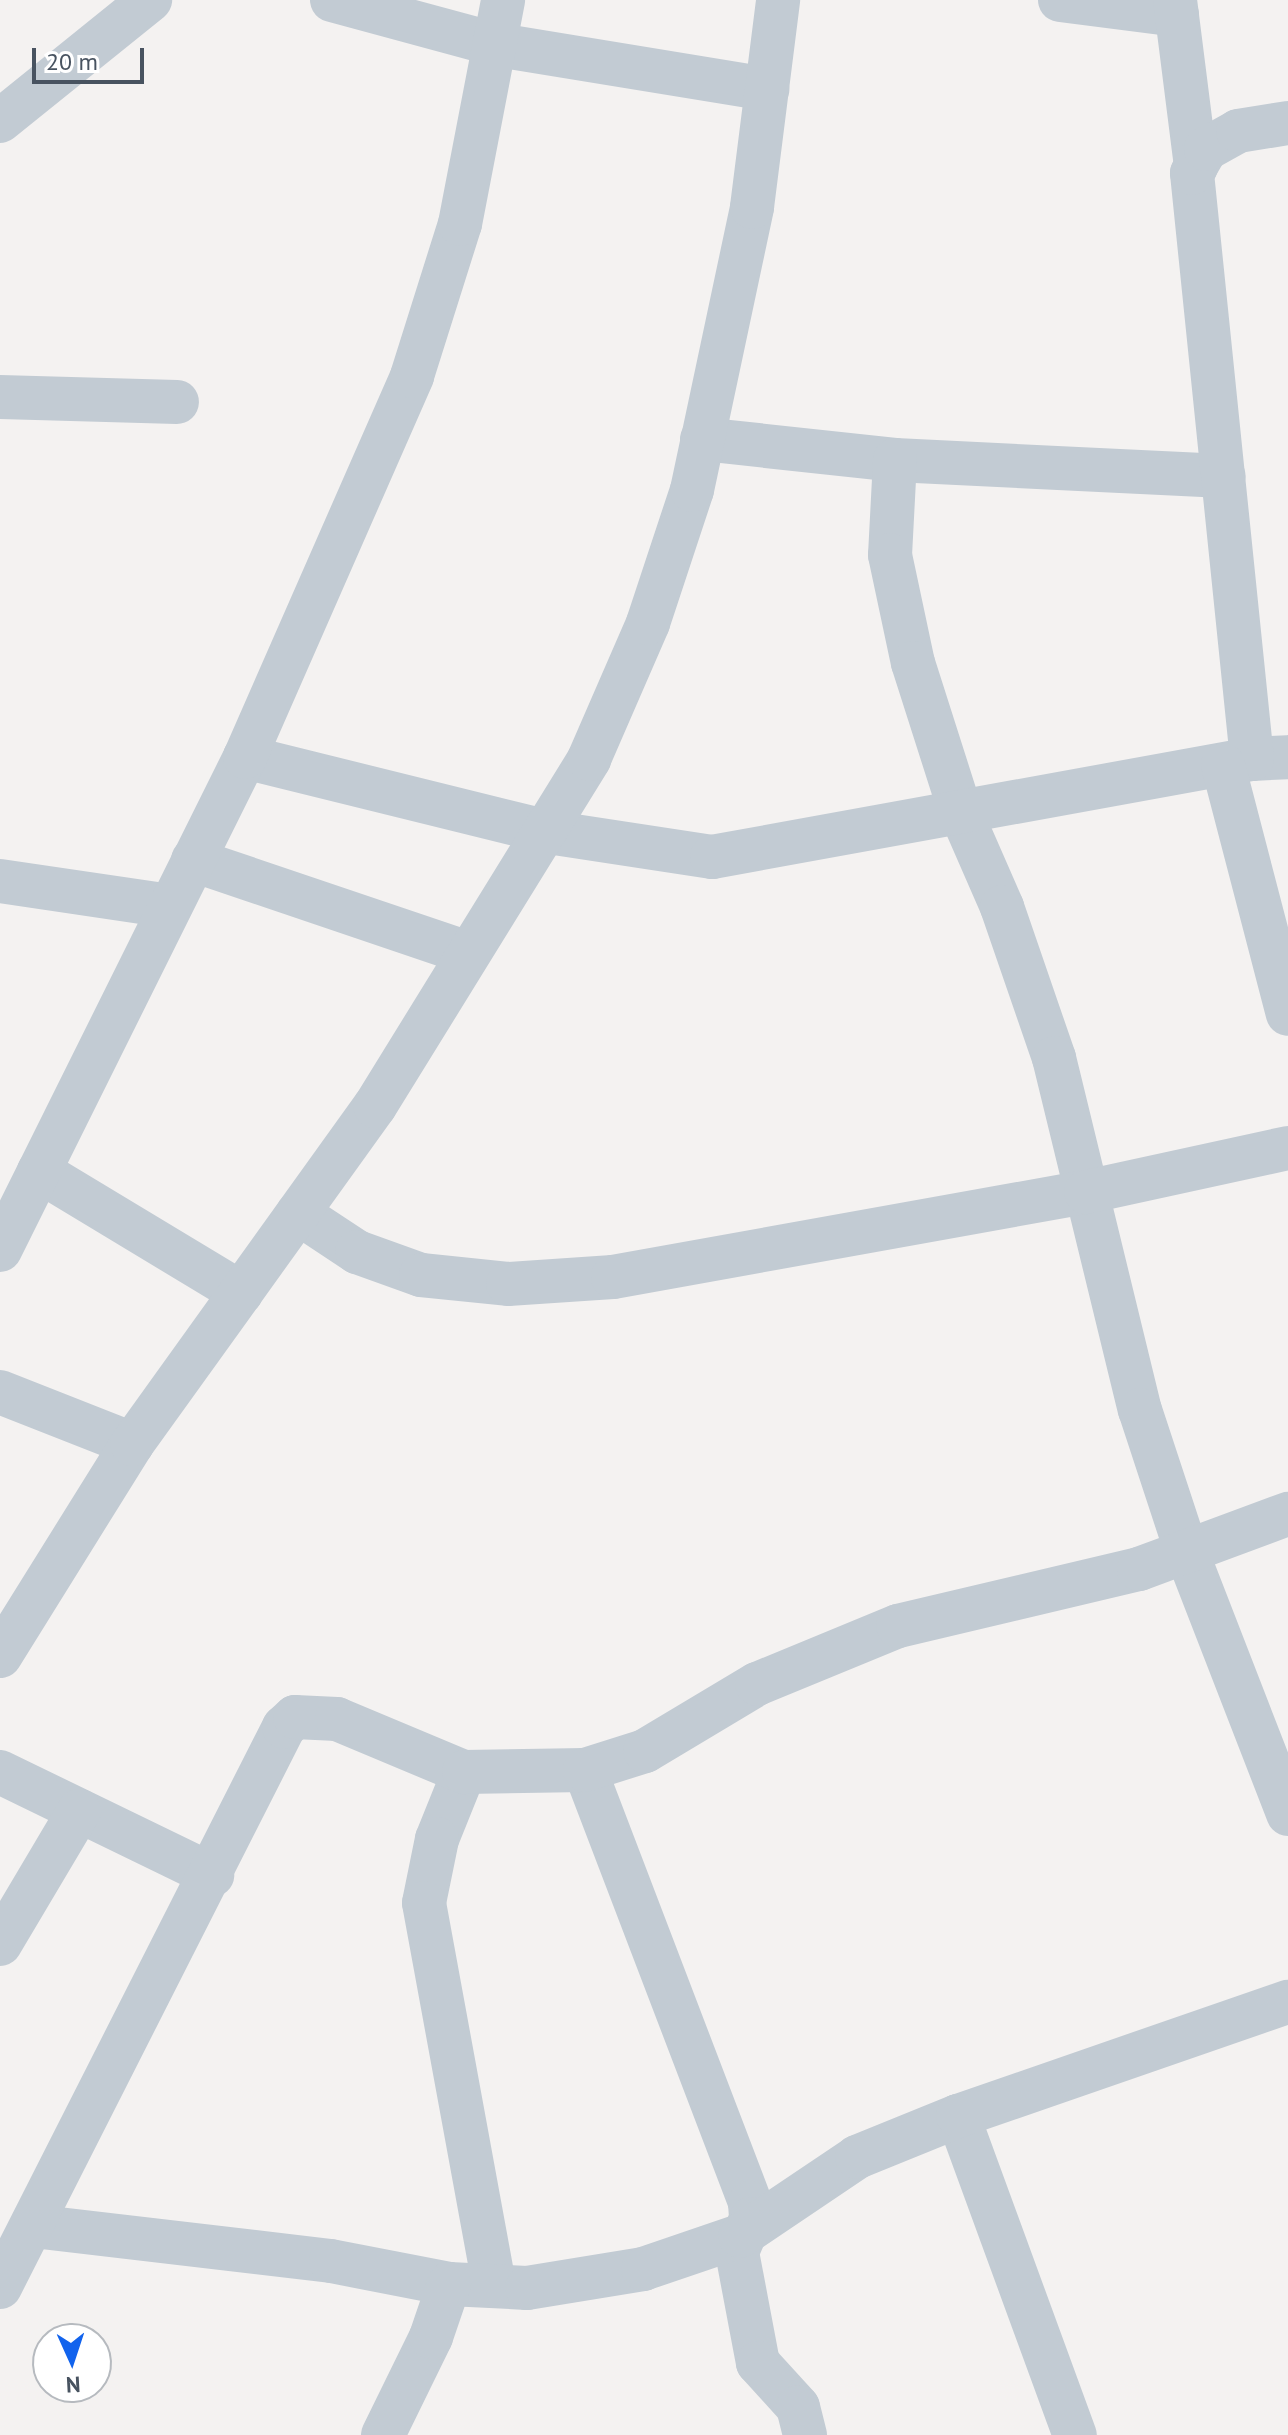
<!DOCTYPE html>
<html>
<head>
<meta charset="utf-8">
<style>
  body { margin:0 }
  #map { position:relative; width:1288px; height:2435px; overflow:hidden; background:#f4f2f1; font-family:"PT Sans",sans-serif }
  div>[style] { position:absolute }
  .minor>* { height:44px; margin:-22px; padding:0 22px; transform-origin:22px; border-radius:22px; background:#c2cbd3 }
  span { translate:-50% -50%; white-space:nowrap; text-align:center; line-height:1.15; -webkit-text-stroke:6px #fff; paint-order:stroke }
  .north { position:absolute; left:32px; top:2323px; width:80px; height:80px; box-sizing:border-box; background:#fff; border:2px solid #b6babf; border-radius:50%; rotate:177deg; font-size:22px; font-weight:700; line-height:32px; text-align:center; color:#485360 }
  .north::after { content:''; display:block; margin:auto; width:28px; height:36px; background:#1263ed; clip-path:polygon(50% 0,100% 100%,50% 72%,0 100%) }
  .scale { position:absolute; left:32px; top:48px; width:112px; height:36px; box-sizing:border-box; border:4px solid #485360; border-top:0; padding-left:10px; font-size:24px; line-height:28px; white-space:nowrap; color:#485360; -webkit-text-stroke:6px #fff; paint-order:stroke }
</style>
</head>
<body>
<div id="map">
  <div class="minor">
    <i style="left:332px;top:0;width:172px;rotate:15.2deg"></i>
    <i style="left:498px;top:45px;width:273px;rotate:9.3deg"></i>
    <i style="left:1060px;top:0;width:118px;rotate:7.3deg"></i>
    <i style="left:1175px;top:0;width:168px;rotate:82.8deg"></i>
    <i style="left:0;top:121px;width:193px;rotate:-38.9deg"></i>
    <i style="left:0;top:397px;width:177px;rotate:1.6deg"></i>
    <i style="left:702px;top:439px;width:194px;rotate:6.2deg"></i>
    <i style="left:895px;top:460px;width:329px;rotate:2.8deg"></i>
    <i style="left:895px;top:460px;width:95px;rotate:93deg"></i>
    <i style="left:890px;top:555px;width:110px;rotate:78deg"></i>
    <i style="left:913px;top:663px;width:157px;rotate:72.3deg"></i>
    <i style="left:961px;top:813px;width:103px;rotate:66.4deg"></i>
    <i style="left:1002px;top:907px;width:160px;rotate:71deg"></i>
    <i style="left:1054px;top:1058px;width:362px;rotate:76.3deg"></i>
    <i style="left:1140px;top:1410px;width:151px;rotate:71.8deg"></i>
    <i style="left:1187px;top:1553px;width:280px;rotate:68.8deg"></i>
    <i style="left:245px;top:757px;width:312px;rotate:13.9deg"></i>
    <i style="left:548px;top:832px;width:166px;rotate:8.7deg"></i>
    <i style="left:712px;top:857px;width:549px;rotate:-10.29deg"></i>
    <i style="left:1252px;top:759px;width:36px;rotate:-3deg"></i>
    <i style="left:1252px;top:759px;width:589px;rotate:-95.85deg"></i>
    <i style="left:1192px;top:173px;width:28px;rotate:-60deg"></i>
    <i style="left:1206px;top:149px;width:37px;rotate:-29deg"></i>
    <i style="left:1238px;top:131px;width:51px;rotate:-9.1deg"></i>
    <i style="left:1223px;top:765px;width:257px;rotate:75.4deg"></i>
    <i style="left:193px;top:860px;width:289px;rotate:18.7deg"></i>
    <i style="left:0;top:881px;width:172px;rotate:8.4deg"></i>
    <i style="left:39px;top:1171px;width:236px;rotate:31.1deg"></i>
    <i style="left:298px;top:1213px;width:71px;rotate:33.5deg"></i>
    <i style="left:357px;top:1252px;width:68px;rotate:19.8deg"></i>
    <i style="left:421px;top:1275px;width:87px;rotate:5.9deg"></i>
    <i style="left:508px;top:1284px;width:105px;rotate:-3.8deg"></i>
    <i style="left:613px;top:1277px;width:481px;rotate:-10.2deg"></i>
    <i style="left:1086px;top:1192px;width:207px;rotate:-12.3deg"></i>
    <i style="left:0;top:1250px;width:551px;rotate:-63.57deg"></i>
    <i style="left:245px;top:757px;width:416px;rotate:-66.3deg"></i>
    <i style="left:412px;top:376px;width:159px;rotate:-72.5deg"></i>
    <i style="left:460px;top:224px;width:228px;rotate:-79.1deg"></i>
    <i style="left:0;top:1392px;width:142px;rotate:21.5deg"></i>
    <i style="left:0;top:1656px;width:250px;rotate:-58.1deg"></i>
    <i style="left:132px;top:1444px;width:416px;rotate:-54.3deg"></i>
    <i style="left:375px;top:1106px;width:408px;rotate:-58.3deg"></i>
    <i style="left:589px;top:759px;width:148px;rotate:-66.5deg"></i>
    <i style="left:648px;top:623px;width:140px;rotate:-71.7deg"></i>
    <i style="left:692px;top:490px;width:289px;rotate:-78deg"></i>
    <i style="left:752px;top:207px;width:209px;rotate:-82.8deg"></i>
    <i style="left:585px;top:1770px;width:463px;rotate:69.1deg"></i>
    <i style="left:750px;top:2203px;width:16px;rotate:86deg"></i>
    <i style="left:751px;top:2219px;width:36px;rotate:113deg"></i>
    <i style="left:737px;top:2252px;width:113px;rotate:79.3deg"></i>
    <i style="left:758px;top:2363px;width:59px;rotate:47.7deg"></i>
    <i style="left:798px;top:2407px;width:29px;rotate:76deg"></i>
    <i style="left:0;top:1772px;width:236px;rotate:25.9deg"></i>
    <i style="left:464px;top:1772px;width:72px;rotate:111.9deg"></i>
    <i style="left:437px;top:1839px;width:65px;rotate:101.5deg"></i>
    <i style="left:424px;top:1903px;width:389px;rotate:79.6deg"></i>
    <i style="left:0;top:1944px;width:155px;rotate:-59.3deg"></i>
    <i style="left:958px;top:2116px;width:340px;rotate:69.9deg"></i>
    <i style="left:33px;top:2226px;width:300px;rotate:6.7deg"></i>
    <i style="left:331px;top:2261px;width:120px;rotate:11deg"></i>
    <i style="left:449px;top:2284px;width:78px;rotate:2.9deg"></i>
    <i style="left:527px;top:2288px;width:118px;rotate:-9.3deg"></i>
    <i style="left:643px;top:2269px;width:102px;rotate:-18.8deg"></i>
    <i style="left:740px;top:2236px;width:141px;rotate:-34deg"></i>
    <i style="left:857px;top:2157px;width:109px;rotate:-22.1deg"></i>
    <i style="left:958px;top:2116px;width:349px;rotate:-19.1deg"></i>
    <i style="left:0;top:2287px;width:628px;rotate:-63.11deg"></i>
    <i style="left:284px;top:1727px;width:15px;rotate:-42deg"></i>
    <i style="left:295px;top:1717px;width:42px;rotate:2.7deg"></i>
    <i style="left:337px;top:1719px;width:138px;rotate:22.7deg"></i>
    <i style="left:464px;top:1772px;width:121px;rotate:-0.9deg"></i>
    <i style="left:585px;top:1770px;width:63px;rotate:-17.6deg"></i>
    <i style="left:645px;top:1751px;width:131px;rotate:-30.9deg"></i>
    <i style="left:757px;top:1684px;width:152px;rotate:-22.4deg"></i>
    <i style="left:898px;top:1626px;width:248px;rotate:-13.3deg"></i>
    <i style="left:1139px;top:1569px;width:159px;rotate:-20.3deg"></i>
    <i style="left:383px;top:2435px;width:109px;rotate:-63.9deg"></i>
    <i style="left:431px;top:2337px;width:56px;rotate:-71.2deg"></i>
  </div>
  <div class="north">N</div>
  <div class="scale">20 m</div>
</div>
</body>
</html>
